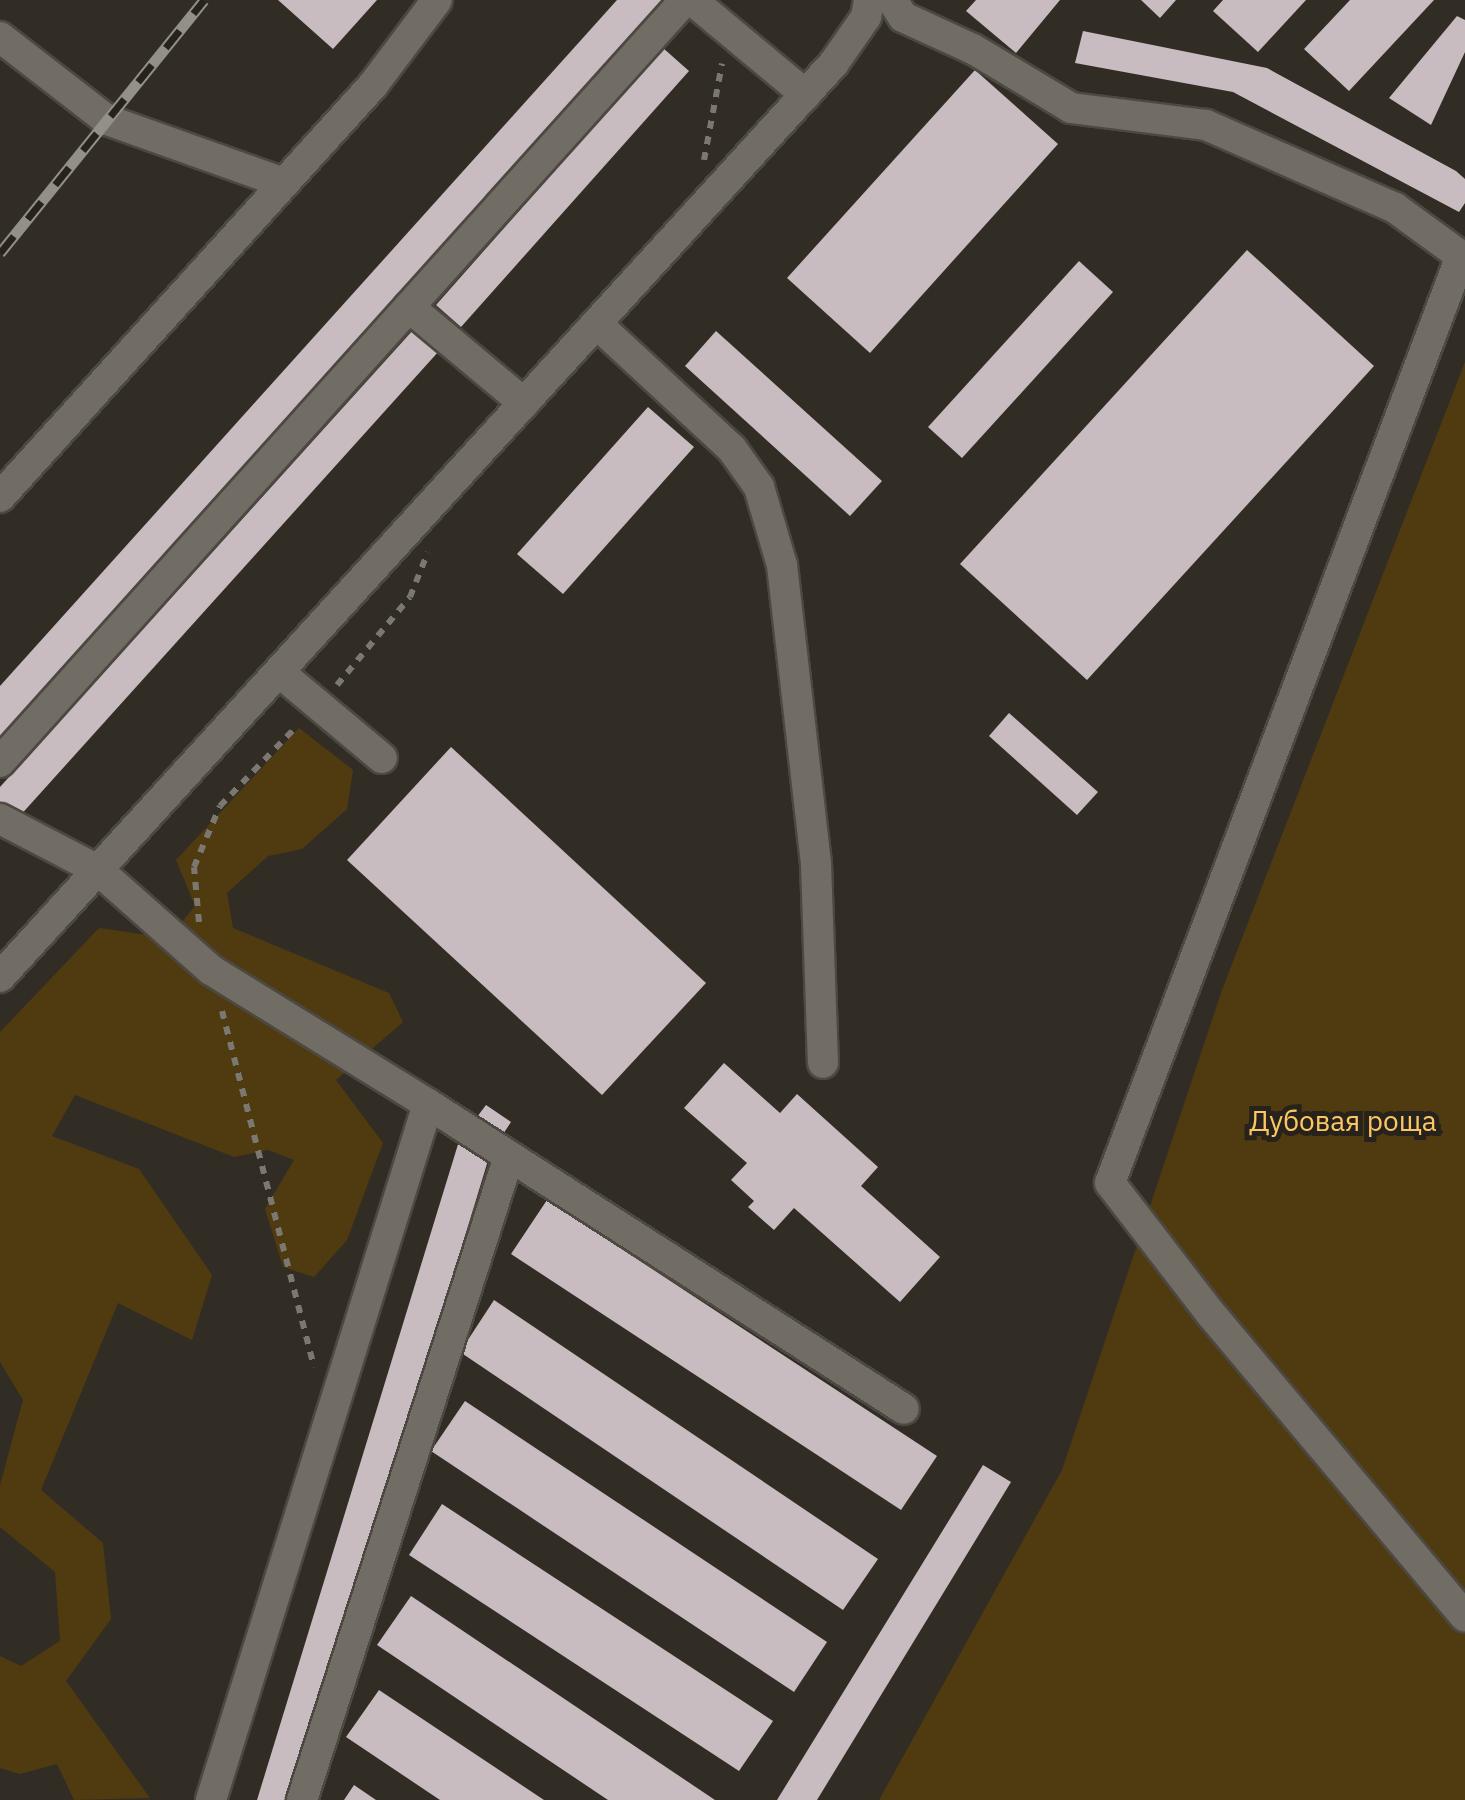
<!DOCTYPE html>
<html>
<head>
<meta charset="utf-8">
<style>
  body { margin:0 }
  #map { position:relative; width:1465px; height:1800px; overflow:hidden; background:#312d25; font-family:"IBM Plex Sans",sans-serif }
  div>[style] { position:absolute }
  .green>* { inset:0; background:#503b10 }
  .building>* { inset:0; background:#c8bcc0 }
  .path>* { height:6px; margin-top:-3px; transform-origin:0; background:repeating-linear-gradient(90deg,#7b7871 0 8px,transparent 0 16px) }
  .roads { filter:drop-shadow(2px 0 #4c4842) drop-shadow(-2px 0 #4c4842) drop-shadow(0 2px #4c4842) drop-shadow(0 -2px #4c4842) }
  .minor>* { height:30px; margin:-15px; padding:0 15px; transform-origin:15px; border-radius:15px; background:#716c64 }
  .rail>* { height:11px; margin-top:-5.5px; transform-origin:0; background:repeating-linear-gradient(90deg,#27231c 0 22px,#938f89 0 44px); box-sizing:border-box; border-block:2px solid #938f89 }
  span { translate:-50% -50%; white-space:nowrap; text-align:center; line-height:1.15; -webkit-text-stroke:10px #27231c; paint-order:stroke }
  .park-label { font-size:28px; color:#fcc763 }
</style>
</head>
<body>
<div id="map">
  <div class="green">
    <i style="clip-path:polygon(1465px 362px,1465px 1800px,879px 1800px,1062px 1470px,1222px 990px)"></i>
    <i style="clip-path:polygon(299px 728px,353px 770px,347px 809px,302px 849px,268px 856px,227px 893px,233px 928px,389px 993px,403px 1022px,336px 1080px,383px 1143px,347px 1240px,314px 1277px,283px 1267px,265px 1209px,294px 1160px,268px 1150px,234px 1157px,75px 1095px,52px 1136px,139px 1169px,212px 1275px,192px 1340px,118px 1303px,41px 1490px,103px 1543px,111px 1619px,66px 1681px,150px 1798px,74px 1800px,57px 1764px,20px 1774px,0 1768px,0 1656px,21px 1666px,60px 1641px,55px 1572px,0 1527px,0 1485px,23px 1400px,0 1362px,0 1032px,99px 928px,169px 938px,195px 906px,176px 860px)"></i>
  </div>
  <div class="building">
    <i style="clip-path:polygon(278px 0,377px 0,333px 49px)"></i>
    <i style="clip-path:polygon(617px 0,663px 0,0 738px,0 686px)"></i>
    <i style="clip-path:polygon(976px 0,1060px 0,1016px 53px,966px 11px)"></i>
    <i style="clip-path:polygon(1141px 0,1176px 0,1160px 18px)"></i>
    <i style="clip-path:polygon(1223px 0,1306px 0,1258px 52px,1213px 11px)"></i>
    <i style="clip-path:polygon(1350px 0,1434px 0,1349px 91px,1304px 49px)"></i>
    <i style="clip-path:polygon(1457px 16px,1465px 20px,1465px 52px,1431px 125px,1389px 98px)"></i>
    <i style="clip-path:polygon(1083px 31px,1267px 68px,1456px 171px,1465px 179px,1465px 203px,1459px 212px,1233px 92px,1075px 63px)"></i>
    <i style="clip-path:polygon(663px 48px,689px 71px,461px 327px,436px 305px)"></i>
    <i style="clip-path:polygon(975px 70px,1058px 144px,870px 353px,787px 278px)"></i>
    <i style="clip-path:polygon(1247px 250px,1374px 366px,1087px 680px,960px 564px)"></i>
    <i style="clip-path:polygon(1079px 261px,1113px 292px,962px 458px,928px 427px)"></i>
    <i style="clip-path:polygon(414px 329px,439px 351px,18px 818px,0 802px,0 787px)"></i>
    <i style="clip-path:polygon(716px 331px,882px 481px,850px 516px,685px 366px)"></i>
    <i style="clip-path:polygon(648px 407px,694px 447px,563px 594px,517px 554px)"></i>
    <i style="clip-path:polygon(1009px 713px,1098px 792px,1077px 815px,989px 736px)"></i>
    <i style="clip-path:polygon(451px 747px,706px 983px,602px 1095px,347px 860px)"></i>
    <i style="clip-path:polygon(724px 1063px,780px 1113px,797px 1094px,878px 1167px,861px 1186px,940px 1257px,900px 1302px,794px 1208px,774px 1230px,748px 1207px,754px 1201px,731px 1180px,747px 1163px,684px 1108px)"></i>
    <i style="clip-path:polygon(486px 1105px,511px 1122px,490px 1154px,293px 1800px,257px 1800px,459px 1141px)"></i>
    <i style="clip-path:polygon(547px 1200px,937px 1456px,901px 1510px,511px 1254px)"></i>
    <i style="clip-path:polygon(494px 1300px,878px 1559px,843px 1610px,460px 1352px)"></i>
    <i style="clip-path:polygon(465px 1401px,827px 1642px,794px 1692px,431px 1451px)"></i>
    <i style="clip-path:polygon(983px 1465px,1011px 1482px,817px 1800px,777px 1800px)"></i>
    <i style="clip-path:polygon(442px 1504px,773px 1721px,739px 1771px,409px 1555px)"></i>
    <i style="clip-path:polygon(411px 1596px,715px 1800px,608px 1800px,377px 1645px)"></i>
    <i style="clip-path:polygon(379px 1690px,544px 1800px,440px 1800px,346px 1737px)"></i>
    <i style="clip-path:polygon(354px 1785px,376px 1800px,344px 1800px)"></i>
  </div>
  <div class="path">
    <i style="left:704px;top:160px;width:98px;rotate:-79.4deg"></i>
    <i style="left:337px;top:685px;width:114px;rotate:-50.3deg"></i>
    <i style="left:410px;top:597px;width:48px;rotate:-68.2deg"></i>
    <i style="left:199px;top:922px;width:55px;rotate:-95.2deg"></i>
    <i style="left:194px;top:867px;width:66px;rotate:-66.9deg"></i>
    <i style="left:220px;top:806px;width:111px;rotate:-46.1deg"></i>
    <i style="left:222px;top:1011px;width:368px;rotate:75.5deg"></i>
  </div>
  <div class="roads">
    <div class="minor">
      <i style="left:692px;top:0;width:148px;rotate:39.8deg"></i>
      <i style="left:892px;top:0;width:20px;rotate:57deg"></i>
      <i style="left:903px;top:17px;width:77px;rotate:24.6deg"></i>
      <i style="left:973px;top:49px;width:114px;rotate:31deg"></i>
      <i style="left:1071px;top:108px;width:136px;rotate:7.2deg"></i>
      <i style="left:1206px;top:125px;width:206px;rotate:23.7deg"></i>
      <i style="left:1395px;top:208px;width:82px;rotate:36deg"></i>
      <i style="left:1461px;top:256px;width:991px;rotate:110.74deg"></i>
      <i style="left:1110px;top:1183px;width:165px;rotate:52.4deg"></i>
      <i style="left:1211px;top:1314px;width:395px;rotate:50deg"></i>
      <i style="left:0;top:37px;width:135px;rotate:37.8deg"></i>
      <i style="left:107px;top:120px;width:188px;rotate:19.6deg"></i>
      <i style="left:409px;top:307px;width:150px;rotate:39.9deg"></i>
      <i style="left:597px;top:324px;width:184px;rotate:42.8deg"></i>
      <i style="left:732px;top:449px;width:47px;rotate:54.6deg"></i>
      <i style="left:759px;top:487px;width:81px;rotate:73.6deg"></i>
      <i style="left:782px;top:565px;width:301px;rotate:83.5deg"></i>
      <i style="left:816px;top:864px;width:199px;rotate:88deg"></i>
      <i style="left:0;top:497px;width:556px;rotate:-47.84deg"></i>
      <i style="left:373px;top:85px;width:106px;rotate:-53deg"></i>
      <i style="left:279px;top:672px;width:134px;rotate:39.9deg"></i>
      <i style="left:0;top:762px;width:1025px;rotate:-48.05deg"></i>
      <i style="left:0;top:819px;width:110px;rotate:27.5deg"></i>
      <i style="left:98px;top:870px;width:151px;rotate:41.5deg"></i>
      <i style="left:211px;top:970px;width:255px;rotate:31.7deg"></i>
      <i style="left:428px;top:1104px;width:729px;rotate:107.32deg"></i>
      <i style="left:0;top:977px;width:1237px;rotate:-47.62deg"></i>
      <i style="left:834px;top:63px;width:56px;rotate:-55.2deg"></i>
      <i style="left:866px;top:17px;width:17px;rotate:-80deg"></i>
      <i style="left:428px;top:1104px;width:565px;rotate:32.65deg"></i>
      <i style="left:302px;top:1800px;width:676px;rotate:-72.18deg"></i>
    </div>
  </div>
  <div class="rail">
    <i style="left:0;top:253px;width:325px;rotate:-51.1deg"></i>
  </div>
  <div class="park-label">
    <span style="left:1343px;top:1121px">Дубовая роща</span>
  </div>
</div>
</body>
</html>
